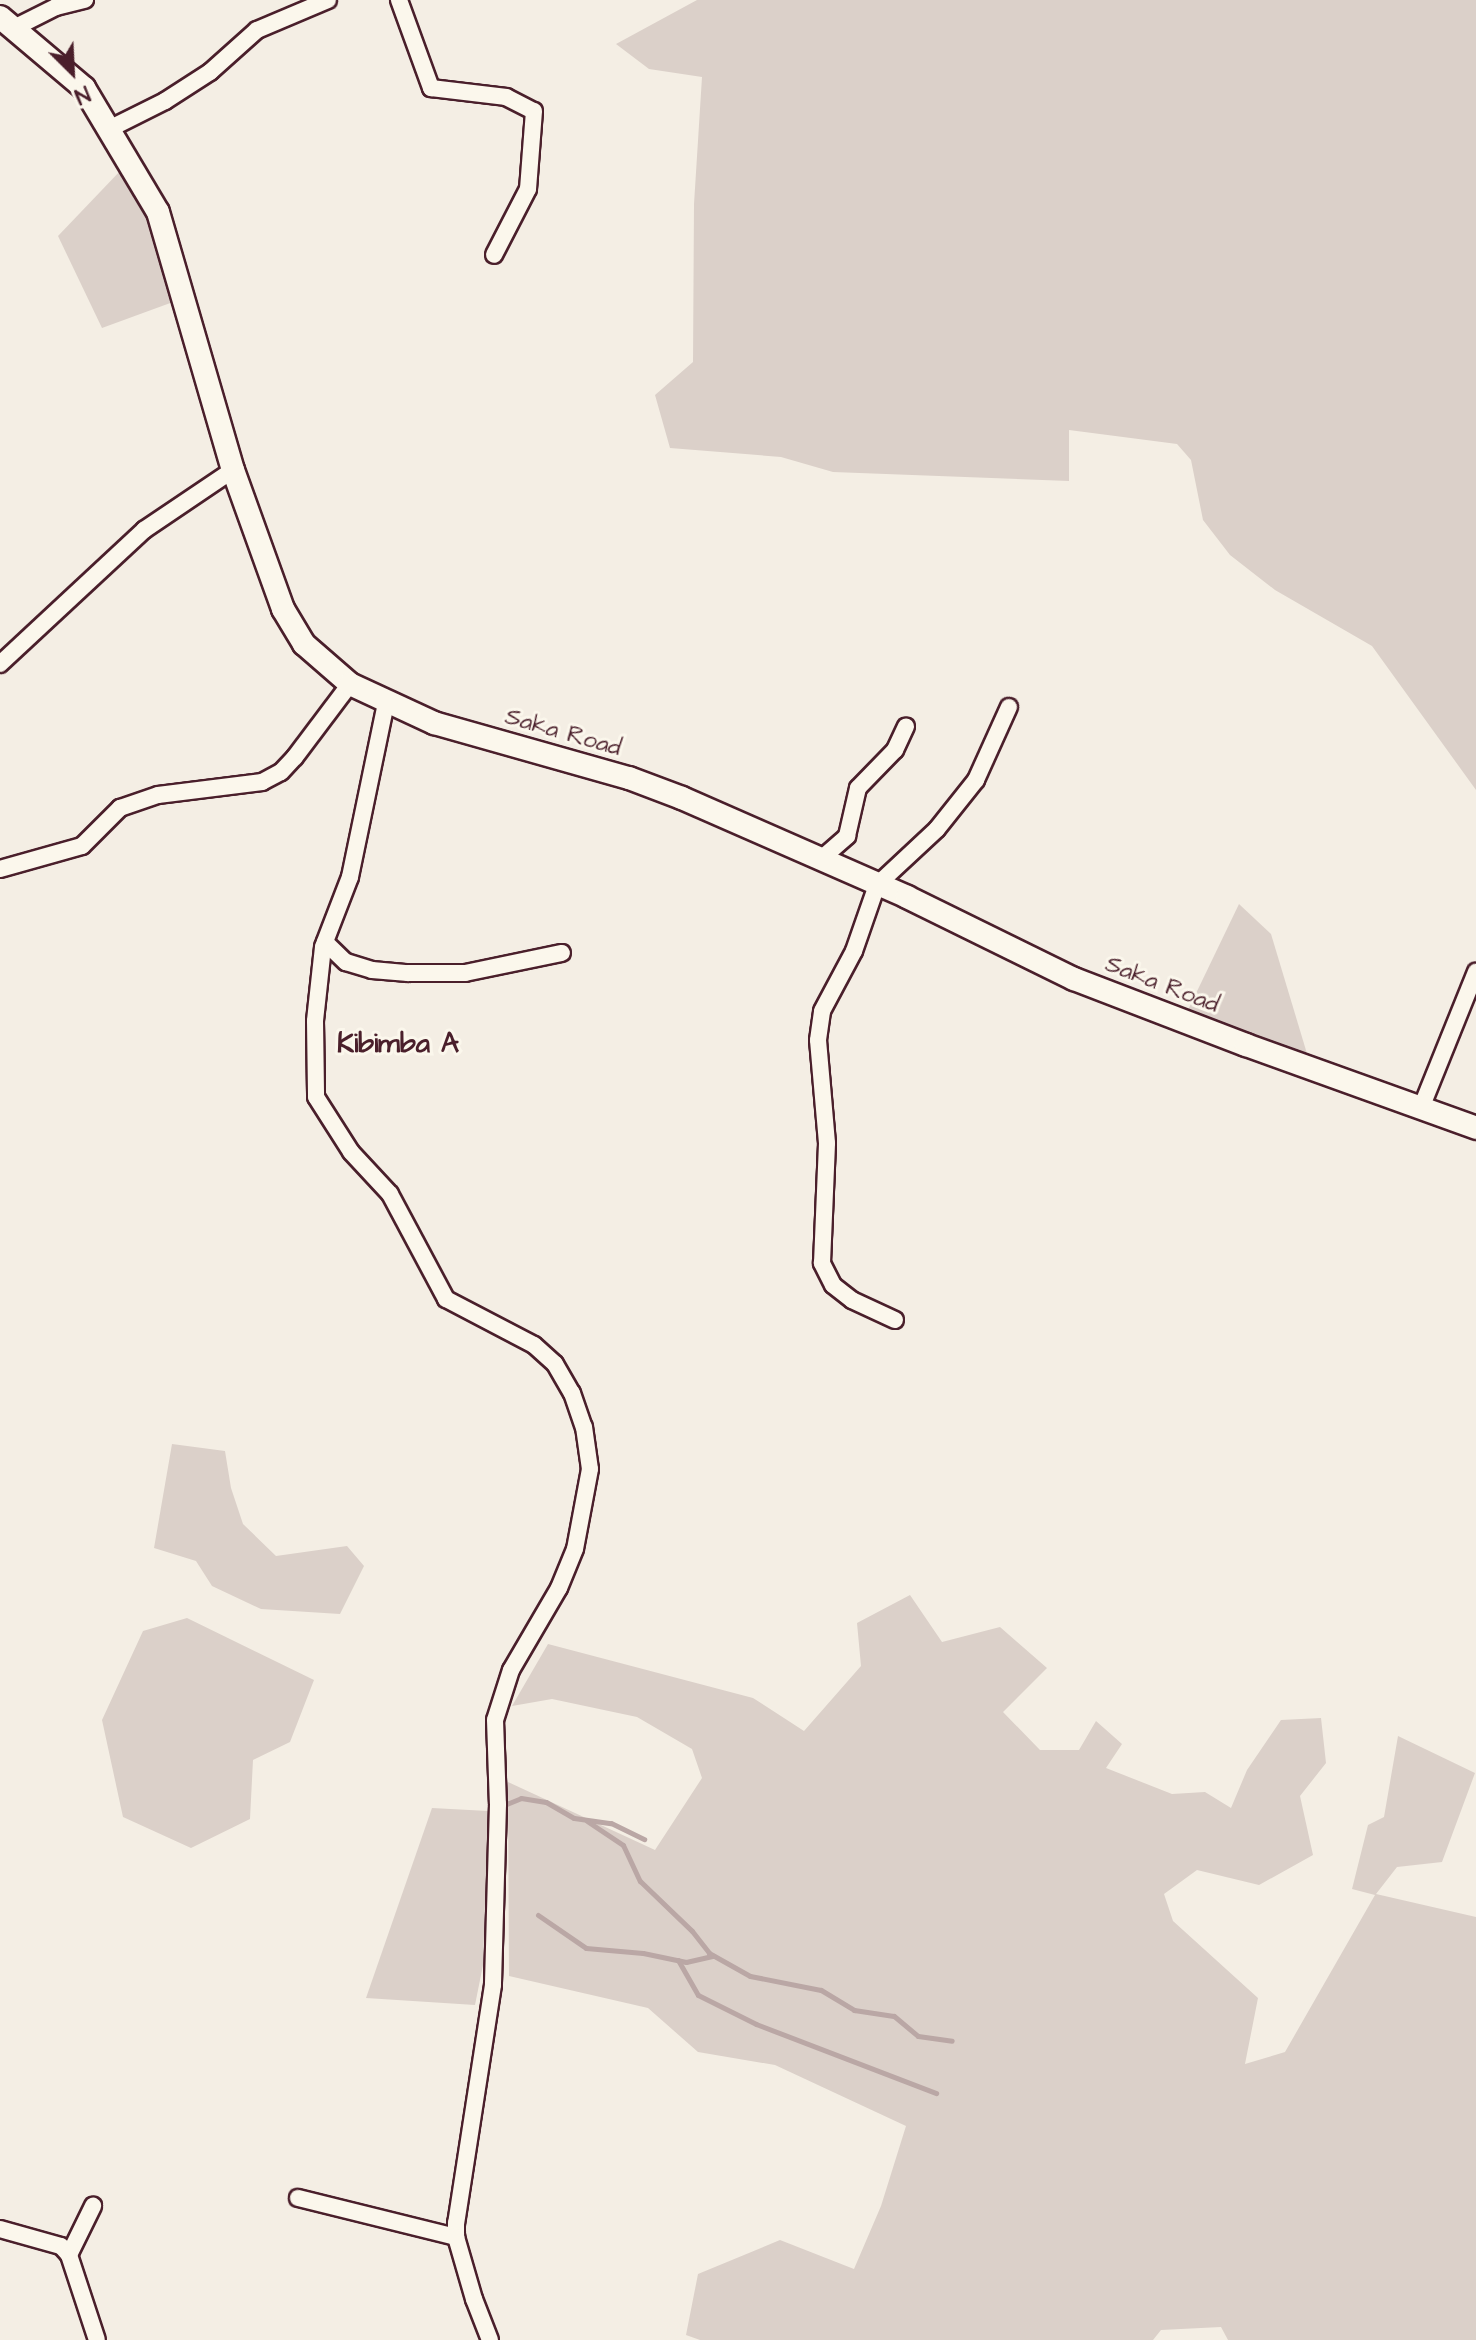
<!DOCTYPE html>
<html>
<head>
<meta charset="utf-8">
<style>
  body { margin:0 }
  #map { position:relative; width:1476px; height:2340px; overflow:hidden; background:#f4eee4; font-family:"Architects Daughter",sans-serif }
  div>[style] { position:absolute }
  .green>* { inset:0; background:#dbd0c9 }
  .stream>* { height:5px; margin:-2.5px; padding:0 2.5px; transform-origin:2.5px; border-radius:2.5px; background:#baa7a5 }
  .roads { filter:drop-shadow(2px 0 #4a1f2b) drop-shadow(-2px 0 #4a1f2b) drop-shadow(0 2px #4a1f2b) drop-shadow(0 -2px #4a1f2b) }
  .street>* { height:16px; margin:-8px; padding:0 8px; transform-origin:8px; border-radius:8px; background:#fbf7ec }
  .secondary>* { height:22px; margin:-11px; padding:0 11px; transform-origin:11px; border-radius:11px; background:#fbf7ec }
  span { translate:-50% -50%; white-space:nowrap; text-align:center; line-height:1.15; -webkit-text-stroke:6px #fbf7ec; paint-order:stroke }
  .street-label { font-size:24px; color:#4a1f2b }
  .quarter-label { font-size:28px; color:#4a1f2b; font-weight:700 }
  .north { position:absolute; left:32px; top:32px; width:80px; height:80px; -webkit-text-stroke:6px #fbf7ec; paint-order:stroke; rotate:156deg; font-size:22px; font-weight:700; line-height:32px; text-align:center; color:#4a1f2b }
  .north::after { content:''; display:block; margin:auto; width:28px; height:36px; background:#4a1f2b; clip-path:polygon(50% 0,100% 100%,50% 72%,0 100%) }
</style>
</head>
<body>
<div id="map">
  <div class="green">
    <i style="clip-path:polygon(697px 0,1476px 0,1476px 790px,1372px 646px,1275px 590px,1230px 555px,1203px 520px,1191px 460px,1177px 444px,1069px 430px,1069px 481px,833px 472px,781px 457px,670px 448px,655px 395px,693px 362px,694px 204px,702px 77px,649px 69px,616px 44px)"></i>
    <i style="clip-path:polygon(122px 169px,145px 210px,173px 302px,102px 328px,58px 236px)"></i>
    <i style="clip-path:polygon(1239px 904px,1271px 934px,1308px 1057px,1188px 1010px)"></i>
    <i style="clip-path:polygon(172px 1444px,225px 1451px,231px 1488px,243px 1524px,276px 1556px,347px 1546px,364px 1566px,340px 1614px,261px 1609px,212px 1586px,196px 1561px,154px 1548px)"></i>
    <i style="clip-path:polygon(910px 1595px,942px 1642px,1000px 1627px,1047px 1668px,1003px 1712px,1040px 1750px,1079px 1750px,1096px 1721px,1122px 1744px,1106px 1768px,1172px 1794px,1205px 1792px,1231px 1808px,1247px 1770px,1281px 1720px,1321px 1718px,1326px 1763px,1300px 1796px,1313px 1855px,1259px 1885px,1197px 1870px,1164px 1894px,1173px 1921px,1258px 1998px,1245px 2064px,1285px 2052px,1375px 1895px,1352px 1889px,1368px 1825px,1384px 1817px,1398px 1736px,1475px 1773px,1442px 1862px,1397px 1867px,1376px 1894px,1476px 1917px,1476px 2340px,1228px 2340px,1221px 2327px,1161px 2330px,1153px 2340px,700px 2340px,686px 2335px,698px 2274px,780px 2240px,854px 2269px,881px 2206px,906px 2126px,775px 2065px,698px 2052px,648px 2008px,509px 1976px,508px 1782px,655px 1850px,702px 1778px,692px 1749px,637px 1717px,552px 1699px,512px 1706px,548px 1644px,753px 1698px,804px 1731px,861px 1666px,857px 1623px)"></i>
    <i style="clip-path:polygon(187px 1618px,314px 1680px,290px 1742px,253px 1760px,250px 1819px,191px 1848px,123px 1817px,102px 1720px,143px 1631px)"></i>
    <i style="clip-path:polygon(432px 1808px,488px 1811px,483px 1965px,475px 2005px,366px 1998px)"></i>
  </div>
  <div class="stream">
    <i style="left:504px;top:1805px;width:18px;rotate:-22deg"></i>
    <i style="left:521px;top:1798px;width:25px;rotate:9deg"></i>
    <i style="left:546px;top:1802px;width:32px;rotate:30deg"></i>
    <i style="left:574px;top:1818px;width:37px;rotate:8deg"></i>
    <i style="left:611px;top:1823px;width:37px;rotate:26deg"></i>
    <i style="left:587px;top:1821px;width:43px;rotate:33.7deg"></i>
    <i style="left:623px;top:1845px;width:40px;rotate:65deg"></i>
    <i style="left:640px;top:1881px;width:72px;rotate:43.9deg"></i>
    <i style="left:692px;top:1931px;width:28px;rotate:52deg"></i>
    <i style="left:709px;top:1953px;width:47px;rotate:29.3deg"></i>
    <i style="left:750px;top:1976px;width:72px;rotate:11.2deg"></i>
    <i style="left:821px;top:1990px;width:39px;rotate:31deg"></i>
    <i style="left:854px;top:2010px;width:40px;rotate:8.5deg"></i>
    <i style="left:894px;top:2016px;width:31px;rotate:40deg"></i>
    <i style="left:918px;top:2036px;width:34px;rotate:8deg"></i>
    <i style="left:538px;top:1915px;width:58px;rotate:34.5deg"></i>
    <i style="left:586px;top:1948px;width:57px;rotate:5deg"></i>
    <i style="left:643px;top:1953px;width:44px;rotate:11.8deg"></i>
    <i style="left:686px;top:1962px;width:28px;rotate:-13deg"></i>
    <i style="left:678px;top:1960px;width:40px;rotate:60.3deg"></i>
    <i style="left:698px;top:1995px;width:65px;rotate:26.6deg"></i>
    <i style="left:756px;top:2024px;width:193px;rotate:21deg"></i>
  </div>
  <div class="roads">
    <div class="street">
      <i style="left:399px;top:0;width:94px;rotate:70deg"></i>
      <i style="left:431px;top:88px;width:76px;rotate:6.8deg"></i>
      <i style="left:506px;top:97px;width:31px;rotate:27deg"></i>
      <i style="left:534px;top:111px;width:78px;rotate:94.4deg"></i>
      <i style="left:528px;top:189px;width:74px;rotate:117.3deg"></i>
      <i style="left:14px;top:28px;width:47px;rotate:-26.6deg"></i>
      <i style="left:56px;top:7px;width:30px;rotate:-14deg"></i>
      <i style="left:109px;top:129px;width:63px;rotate:-26.6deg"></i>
      <i style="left:165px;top:101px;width:54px;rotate:-32.8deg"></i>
      <i style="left:210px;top:72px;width:63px;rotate:-41.8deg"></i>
      <i style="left:257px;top:30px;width:77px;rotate:-22.9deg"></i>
      <i style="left:0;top:664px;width:197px;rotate:-42.9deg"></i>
      <i style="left:144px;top:530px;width:107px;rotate:-34deg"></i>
      <i style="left:386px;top:703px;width:178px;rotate:101.7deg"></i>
      <i style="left:350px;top:877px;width:75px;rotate:111.1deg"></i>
      <i style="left:323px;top:947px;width:74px;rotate:96.2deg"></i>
      <i style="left:315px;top:1021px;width:76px;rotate:89.2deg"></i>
      <i style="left:316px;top:1097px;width:65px;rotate:57.5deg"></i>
      <i style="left:351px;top:1152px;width:57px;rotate:47.1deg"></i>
      <i style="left:390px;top:1194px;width:119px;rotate:61.9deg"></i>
      <i style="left:446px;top:1299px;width:99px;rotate:27.6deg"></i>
      <i style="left:534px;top:1345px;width:28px;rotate:42deg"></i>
      <i style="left:555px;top:1364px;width:34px;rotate:60deg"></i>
      <i style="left:572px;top:1393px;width:36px;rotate:71deg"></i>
      <i style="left:584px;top:1427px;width:42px;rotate:81.9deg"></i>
      <i style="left:590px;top:1469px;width:81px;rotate:100.6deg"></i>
      <i style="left:575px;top:1549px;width:42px;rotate:112.3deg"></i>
      <i style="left:559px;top:1588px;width:95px;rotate:120.3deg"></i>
      <i style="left:511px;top:1670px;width:52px;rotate:107.7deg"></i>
      <i style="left:495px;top:1720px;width:84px;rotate:88deg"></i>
      <i style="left:498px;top:1804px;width:181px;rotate:91.6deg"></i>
      <i style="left:493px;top:1985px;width:241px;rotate:98.8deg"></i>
      <i style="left:456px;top:2223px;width:14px;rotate:90deg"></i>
      <i style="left:456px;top:2237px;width:65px;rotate:73.8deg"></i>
      <i style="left:474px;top:2299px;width:44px;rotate:68.7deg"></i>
      <i style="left:821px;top:859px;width:35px;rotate:-41deg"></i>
      <i style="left:847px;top:836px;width:49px;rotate:-77.1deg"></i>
      <i style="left:858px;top:788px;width:53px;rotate:-45.8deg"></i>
      <i style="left:895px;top:750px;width:26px;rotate:-65deg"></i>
      <i style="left:0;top:869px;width:85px;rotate:-15.7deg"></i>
      <i style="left:82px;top:846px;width:54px;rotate:-45deg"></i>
      <i style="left:120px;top:808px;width:40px;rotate:-18.9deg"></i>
      <i style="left:158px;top:795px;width:105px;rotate:-7.1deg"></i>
      <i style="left:262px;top:782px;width:21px;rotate:-28deg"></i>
      <i style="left:281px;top:772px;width:21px;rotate:-47deg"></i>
      <i style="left:295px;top:757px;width:91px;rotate:-53deg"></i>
      <i style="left:325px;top:942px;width:29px;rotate:44deg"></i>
      <i style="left:346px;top:962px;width:27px;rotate:17deg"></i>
      <i style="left:372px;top:970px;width:36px;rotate:5deg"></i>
      <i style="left:408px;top:973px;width:57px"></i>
      <i style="left:465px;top:973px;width:99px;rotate:-11.7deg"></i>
      <i style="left:1421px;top:1108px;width:147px;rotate:-68deg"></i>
      <i style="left:895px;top:1320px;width:47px;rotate:-155.1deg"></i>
      <i style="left:852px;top:1300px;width:24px;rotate:-142deg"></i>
      <i style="left:833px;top:1285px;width:25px;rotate:-117deg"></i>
      <i style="left:822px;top:1263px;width:120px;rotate:-87.6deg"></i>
      <i style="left:827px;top:1143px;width:103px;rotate:-95deg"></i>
      <i style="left:818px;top:1040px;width:29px;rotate:-82deg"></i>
      <i style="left:822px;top:1011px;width:68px;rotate:-61.9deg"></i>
      <i style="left:854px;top:951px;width:70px;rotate:-70.8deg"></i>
      <i style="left:877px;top:885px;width:82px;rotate:-43deg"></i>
      <i style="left:937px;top:829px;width:63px;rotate:-51.5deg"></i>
      <i style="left:976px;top:780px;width:80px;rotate:-65.7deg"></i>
      <i style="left:298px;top:2198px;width:163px;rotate:13.9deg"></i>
      <i style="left:0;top:2229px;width:63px;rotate:15.6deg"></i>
      <i style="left:61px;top:2246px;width:12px;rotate:48deg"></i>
      <i style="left:69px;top:2255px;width:89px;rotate:71.8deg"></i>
      <i style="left:69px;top:2255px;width:55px;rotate:-63.9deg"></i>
    </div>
    <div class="secondary">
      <i style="left:0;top:17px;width:110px;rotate:40.2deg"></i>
      <i style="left:84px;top:88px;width:144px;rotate:59.2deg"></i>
      <i style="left:158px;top:212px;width:269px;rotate:73.8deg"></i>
      <i style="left:233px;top:470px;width:148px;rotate:70.2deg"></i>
      <i style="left:283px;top:609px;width:41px;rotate:59deg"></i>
      <i style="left:304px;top:644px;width:61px;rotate:41deg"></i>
      <i style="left:350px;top:684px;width:93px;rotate:24.9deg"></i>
      <i style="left:434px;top:723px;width:203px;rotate:15.8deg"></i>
      <i style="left:629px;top:778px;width:57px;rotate:20.7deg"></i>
      <i style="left:682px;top:798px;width:246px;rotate:23.7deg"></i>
      <i style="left:907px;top:897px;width:186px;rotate:26.2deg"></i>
      <i style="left:1074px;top:979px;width:184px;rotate:21deg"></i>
      <i style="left:1246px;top:1045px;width:245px;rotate:19.8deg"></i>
    </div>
  </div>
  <div class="street-label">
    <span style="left:563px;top:733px;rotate:16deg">Saka Road</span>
    <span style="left:1162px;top:985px;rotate:21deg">Saka Road</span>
  </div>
  <div class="quarter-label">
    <span style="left:398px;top:1044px">Kibimba A</span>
  </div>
  <div class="north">N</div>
</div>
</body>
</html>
